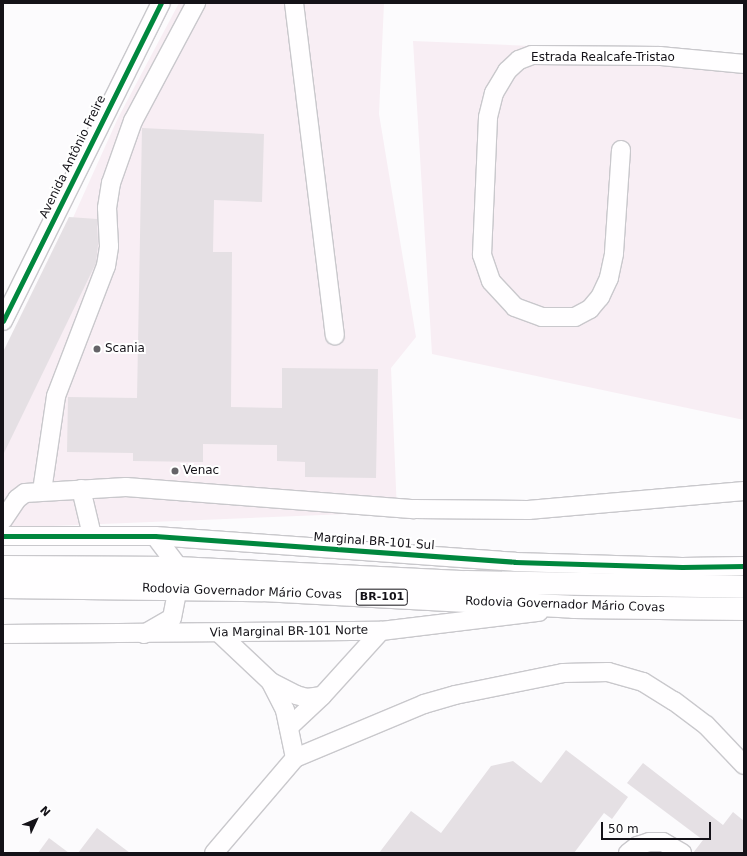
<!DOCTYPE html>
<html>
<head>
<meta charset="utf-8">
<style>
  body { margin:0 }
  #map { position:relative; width:747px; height:856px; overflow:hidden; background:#fcfbfd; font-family:"DejaVu Sans",sans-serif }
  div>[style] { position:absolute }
  .industrial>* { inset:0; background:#f8eef4 }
  .building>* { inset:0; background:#e5e0e4 }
  .roads { filter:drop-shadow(1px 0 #c9c8cc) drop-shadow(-1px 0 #c9c8cc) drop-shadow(0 1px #c9c8cc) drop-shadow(0 -1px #c9c8cc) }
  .minor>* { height:18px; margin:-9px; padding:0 9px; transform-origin:9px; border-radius:9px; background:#fffeff }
  .highway>* { height:22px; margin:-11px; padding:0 11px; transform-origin:11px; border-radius:11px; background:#fffeff }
  .cycleway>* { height:5px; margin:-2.5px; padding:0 2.5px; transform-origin:2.5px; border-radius:2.5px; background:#00873e }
  .dots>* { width:11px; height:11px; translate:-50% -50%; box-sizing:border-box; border:2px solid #fff; border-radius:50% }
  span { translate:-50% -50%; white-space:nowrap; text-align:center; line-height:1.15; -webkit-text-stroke:4px #fff; paint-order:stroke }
  .shield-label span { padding:1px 3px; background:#fff; border:1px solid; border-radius:3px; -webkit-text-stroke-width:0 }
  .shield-label { font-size:11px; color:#141218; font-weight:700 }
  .street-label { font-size:12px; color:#141218 }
  .poi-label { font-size:12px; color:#141218 }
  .left { translate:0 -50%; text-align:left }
  .frame { position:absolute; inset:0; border:4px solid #141218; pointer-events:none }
  .north { position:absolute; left:16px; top:800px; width:40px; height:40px; -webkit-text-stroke:3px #fff; paint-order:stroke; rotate:46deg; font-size:11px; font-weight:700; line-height:16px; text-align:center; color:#141218 }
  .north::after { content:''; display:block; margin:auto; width:14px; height:18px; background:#141218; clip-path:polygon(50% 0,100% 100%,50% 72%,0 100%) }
  .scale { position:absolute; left:601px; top:822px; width:110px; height:18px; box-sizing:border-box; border:2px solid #141218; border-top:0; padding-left:5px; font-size:12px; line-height:14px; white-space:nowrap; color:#141218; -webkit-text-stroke:3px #fff; paint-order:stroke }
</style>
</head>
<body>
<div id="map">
  <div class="industrial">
    <i style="clip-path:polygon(179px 3px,384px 3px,379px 114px,416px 337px,391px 368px,397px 512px,3px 528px,3px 373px,118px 118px)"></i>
    <i style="clip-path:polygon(413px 41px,744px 55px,744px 420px,432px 354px)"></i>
  </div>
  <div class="building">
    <i style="clip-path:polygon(142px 128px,264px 134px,262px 202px,214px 200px,213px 252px,232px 252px,231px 407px,282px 408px,282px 368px,378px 369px,376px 478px,305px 477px,305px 462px,277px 461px,277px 445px,203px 444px,203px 462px,133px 461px,133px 453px,67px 452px,68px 397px,137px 398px)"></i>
    <i style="clip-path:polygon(69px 217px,97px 219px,98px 245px,96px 263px,3px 455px,3px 352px)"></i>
    <i style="clip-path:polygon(566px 750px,628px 797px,612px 819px,604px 813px,574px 853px,379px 853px,411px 811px,441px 833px,491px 766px,513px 761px,541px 783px)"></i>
    <i style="clip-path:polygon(643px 763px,723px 825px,733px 812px,744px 821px,744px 853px,693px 853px,703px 840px,627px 783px)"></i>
    <i style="clip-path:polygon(97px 828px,130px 853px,78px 853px)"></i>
    <i style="clip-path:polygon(49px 838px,69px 853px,38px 853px)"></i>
  </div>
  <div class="roads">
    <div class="minor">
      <i style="left:294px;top:3px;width:335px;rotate:83deg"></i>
      <i style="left:621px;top:150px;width:104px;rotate:93.9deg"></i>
      <i style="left:614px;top:254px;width:25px;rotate:102deg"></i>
      <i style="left:609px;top:278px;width:21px;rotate:115deg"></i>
      <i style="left:600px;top:297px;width:16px;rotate:130deg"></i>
      <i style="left:590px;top:309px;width:17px;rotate:152deg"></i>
      <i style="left:575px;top:317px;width:33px;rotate:180deg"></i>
      <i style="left:542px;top:317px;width:29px;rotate:-160deg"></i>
      <i style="left:515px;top:307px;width:35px;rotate:-133deg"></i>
      <i style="left:491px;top:281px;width:28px;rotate:-109deg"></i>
      <i style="left:482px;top:255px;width:138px;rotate:-87.5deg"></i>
      <i style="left:488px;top:117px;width:25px;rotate:-76deg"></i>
      <i style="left:494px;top:93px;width:26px;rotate:-59deg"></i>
      <i style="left:507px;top:71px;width:16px;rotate:-43deg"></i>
      <i style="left:519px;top:60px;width:14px;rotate:-21deg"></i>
      <i style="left:532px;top:55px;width:128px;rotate:0.4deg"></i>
      <i style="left:660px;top:56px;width:84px;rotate:5.4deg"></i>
      <i style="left:3px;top:321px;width:355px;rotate:-63.6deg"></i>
      <i style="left:81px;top:489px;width:47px;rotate:76.6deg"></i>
      <i style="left:42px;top:491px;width:96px;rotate:-81.6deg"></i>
      <i style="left:56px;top:396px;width:139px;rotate:-69deg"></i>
      <i style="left:106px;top:266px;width:20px;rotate:-81deg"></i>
      <i style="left:109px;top:246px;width:38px;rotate:-93deg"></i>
      <i style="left:107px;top:208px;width:25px;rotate:-81deg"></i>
      <i style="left:111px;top:183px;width:66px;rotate:-70.5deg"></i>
      <i style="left:133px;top:121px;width:134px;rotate:-61.9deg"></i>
      <i style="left:3px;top:520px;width:25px;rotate:-56deg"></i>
      <i style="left:17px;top:499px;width:10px;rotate:-37deg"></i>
      <i style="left:25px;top:493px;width:101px;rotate:-3.4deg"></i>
      <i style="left:126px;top:487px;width:289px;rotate:4.4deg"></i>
      <i style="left:414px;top:509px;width:114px;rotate:0.5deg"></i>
      <i style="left:528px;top:510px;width:217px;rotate:-5deg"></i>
      <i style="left:3px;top:536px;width:152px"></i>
      <i style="left:155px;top:536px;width:361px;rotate:4.1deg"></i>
      <i style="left:515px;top:562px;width:167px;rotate:1.7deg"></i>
      <i style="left:682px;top:567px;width:62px;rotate:-0.9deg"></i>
      <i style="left:155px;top:536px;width:36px;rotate:53deg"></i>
      <i style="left:3px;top:634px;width:378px;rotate:-0.5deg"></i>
      <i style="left:381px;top:631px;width:159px;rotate:-6.9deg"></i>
      <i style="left:144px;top:634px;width:32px;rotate:-30deg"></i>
      <i style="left:172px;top:618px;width:25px;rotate:-79deg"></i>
      <i style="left:271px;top:682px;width:28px;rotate:27deg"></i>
      <i style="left:296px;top:695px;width:11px;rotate:15deg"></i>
      <i style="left:307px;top:698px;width:15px;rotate:-8deg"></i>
      <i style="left:289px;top:727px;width:45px;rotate:-43.2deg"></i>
      <i style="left:322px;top:696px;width:88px;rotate:-47.8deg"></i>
      <i style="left:295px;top:758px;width:140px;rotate:-22.7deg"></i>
      <i style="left:424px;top:704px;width:32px;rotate:-16deg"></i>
      <i style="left:455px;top:695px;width:110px;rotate:-11.5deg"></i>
      <i style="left:563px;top:673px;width:45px;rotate:-1.3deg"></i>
      <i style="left:608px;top:672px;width:36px;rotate:16deg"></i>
      <i style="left:643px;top:682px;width:36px;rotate:32deg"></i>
      <i style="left:674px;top:701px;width:40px;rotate:37deg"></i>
      <i style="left:706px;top:725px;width:55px;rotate:46.5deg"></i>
      <i style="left:214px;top:853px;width:125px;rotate:-49.5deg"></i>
      <i style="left:295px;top:758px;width:49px;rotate:-101.8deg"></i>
      <i style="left:285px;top:710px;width:31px;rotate:-117deg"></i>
      <i style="left:271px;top:682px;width:71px;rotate:-136.7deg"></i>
      <i style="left:628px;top:853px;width:11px;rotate:-38deg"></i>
      <i style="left:637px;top:846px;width:13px;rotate:-18deg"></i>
      <i style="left:649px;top:842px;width:14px"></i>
      <i style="left:663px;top:842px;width:22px;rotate:30deg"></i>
    </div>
    <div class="highway">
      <i style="left:3px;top:567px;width:174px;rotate:0.3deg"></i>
      <i style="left:177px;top:568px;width:289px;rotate:2.8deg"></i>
      <i style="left:466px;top:582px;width:278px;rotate:1deg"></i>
      <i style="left:3px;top:587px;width:259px;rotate:0.7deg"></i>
      <i style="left:262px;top:590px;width:312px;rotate:3.1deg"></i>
      <i style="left:574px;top:607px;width:170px;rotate:0.7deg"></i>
    </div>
  </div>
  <div class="cycleway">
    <i style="left:3px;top:321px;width:355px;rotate:-63.6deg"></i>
    <i style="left:3px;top:536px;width:152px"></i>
    <i style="left:155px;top:536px;width:361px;rotate:4.1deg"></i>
    <i style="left:515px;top:562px;width:167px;rotate:1.7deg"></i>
    <i style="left:682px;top:567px;width:62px;rotate:-0.9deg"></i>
  </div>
  <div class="dots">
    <i style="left:97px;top:349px;background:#656468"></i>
    <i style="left:175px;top:471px;background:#656468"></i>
  </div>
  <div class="shield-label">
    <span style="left:382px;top:597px">BR-101</span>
  </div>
  <div class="street-label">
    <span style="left:603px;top:58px">Estrada Realcafe-Tristao</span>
    <span style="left:73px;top:157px;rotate:-64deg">Avenida Antônio Freire</span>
    <span style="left:374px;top:542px;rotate:4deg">Marginal BR-101 Sul</span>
    <span style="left:242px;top:592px;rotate:2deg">Rodovia Governador Mário Covas</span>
    <span style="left:565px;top:605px;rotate:2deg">Rodovia Governador Mário Covas</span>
    <span style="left:289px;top:632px;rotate:-1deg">Via Marginal BR-101 Norte</span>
  </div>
  <div class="poi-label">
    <span class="left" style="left:105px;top:349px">Scania</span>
    <span class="left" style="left:183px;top:471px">Venac</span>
  </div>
  <div class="frame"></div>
  <div class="north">N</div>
  <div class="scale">50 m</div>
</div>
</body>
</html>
